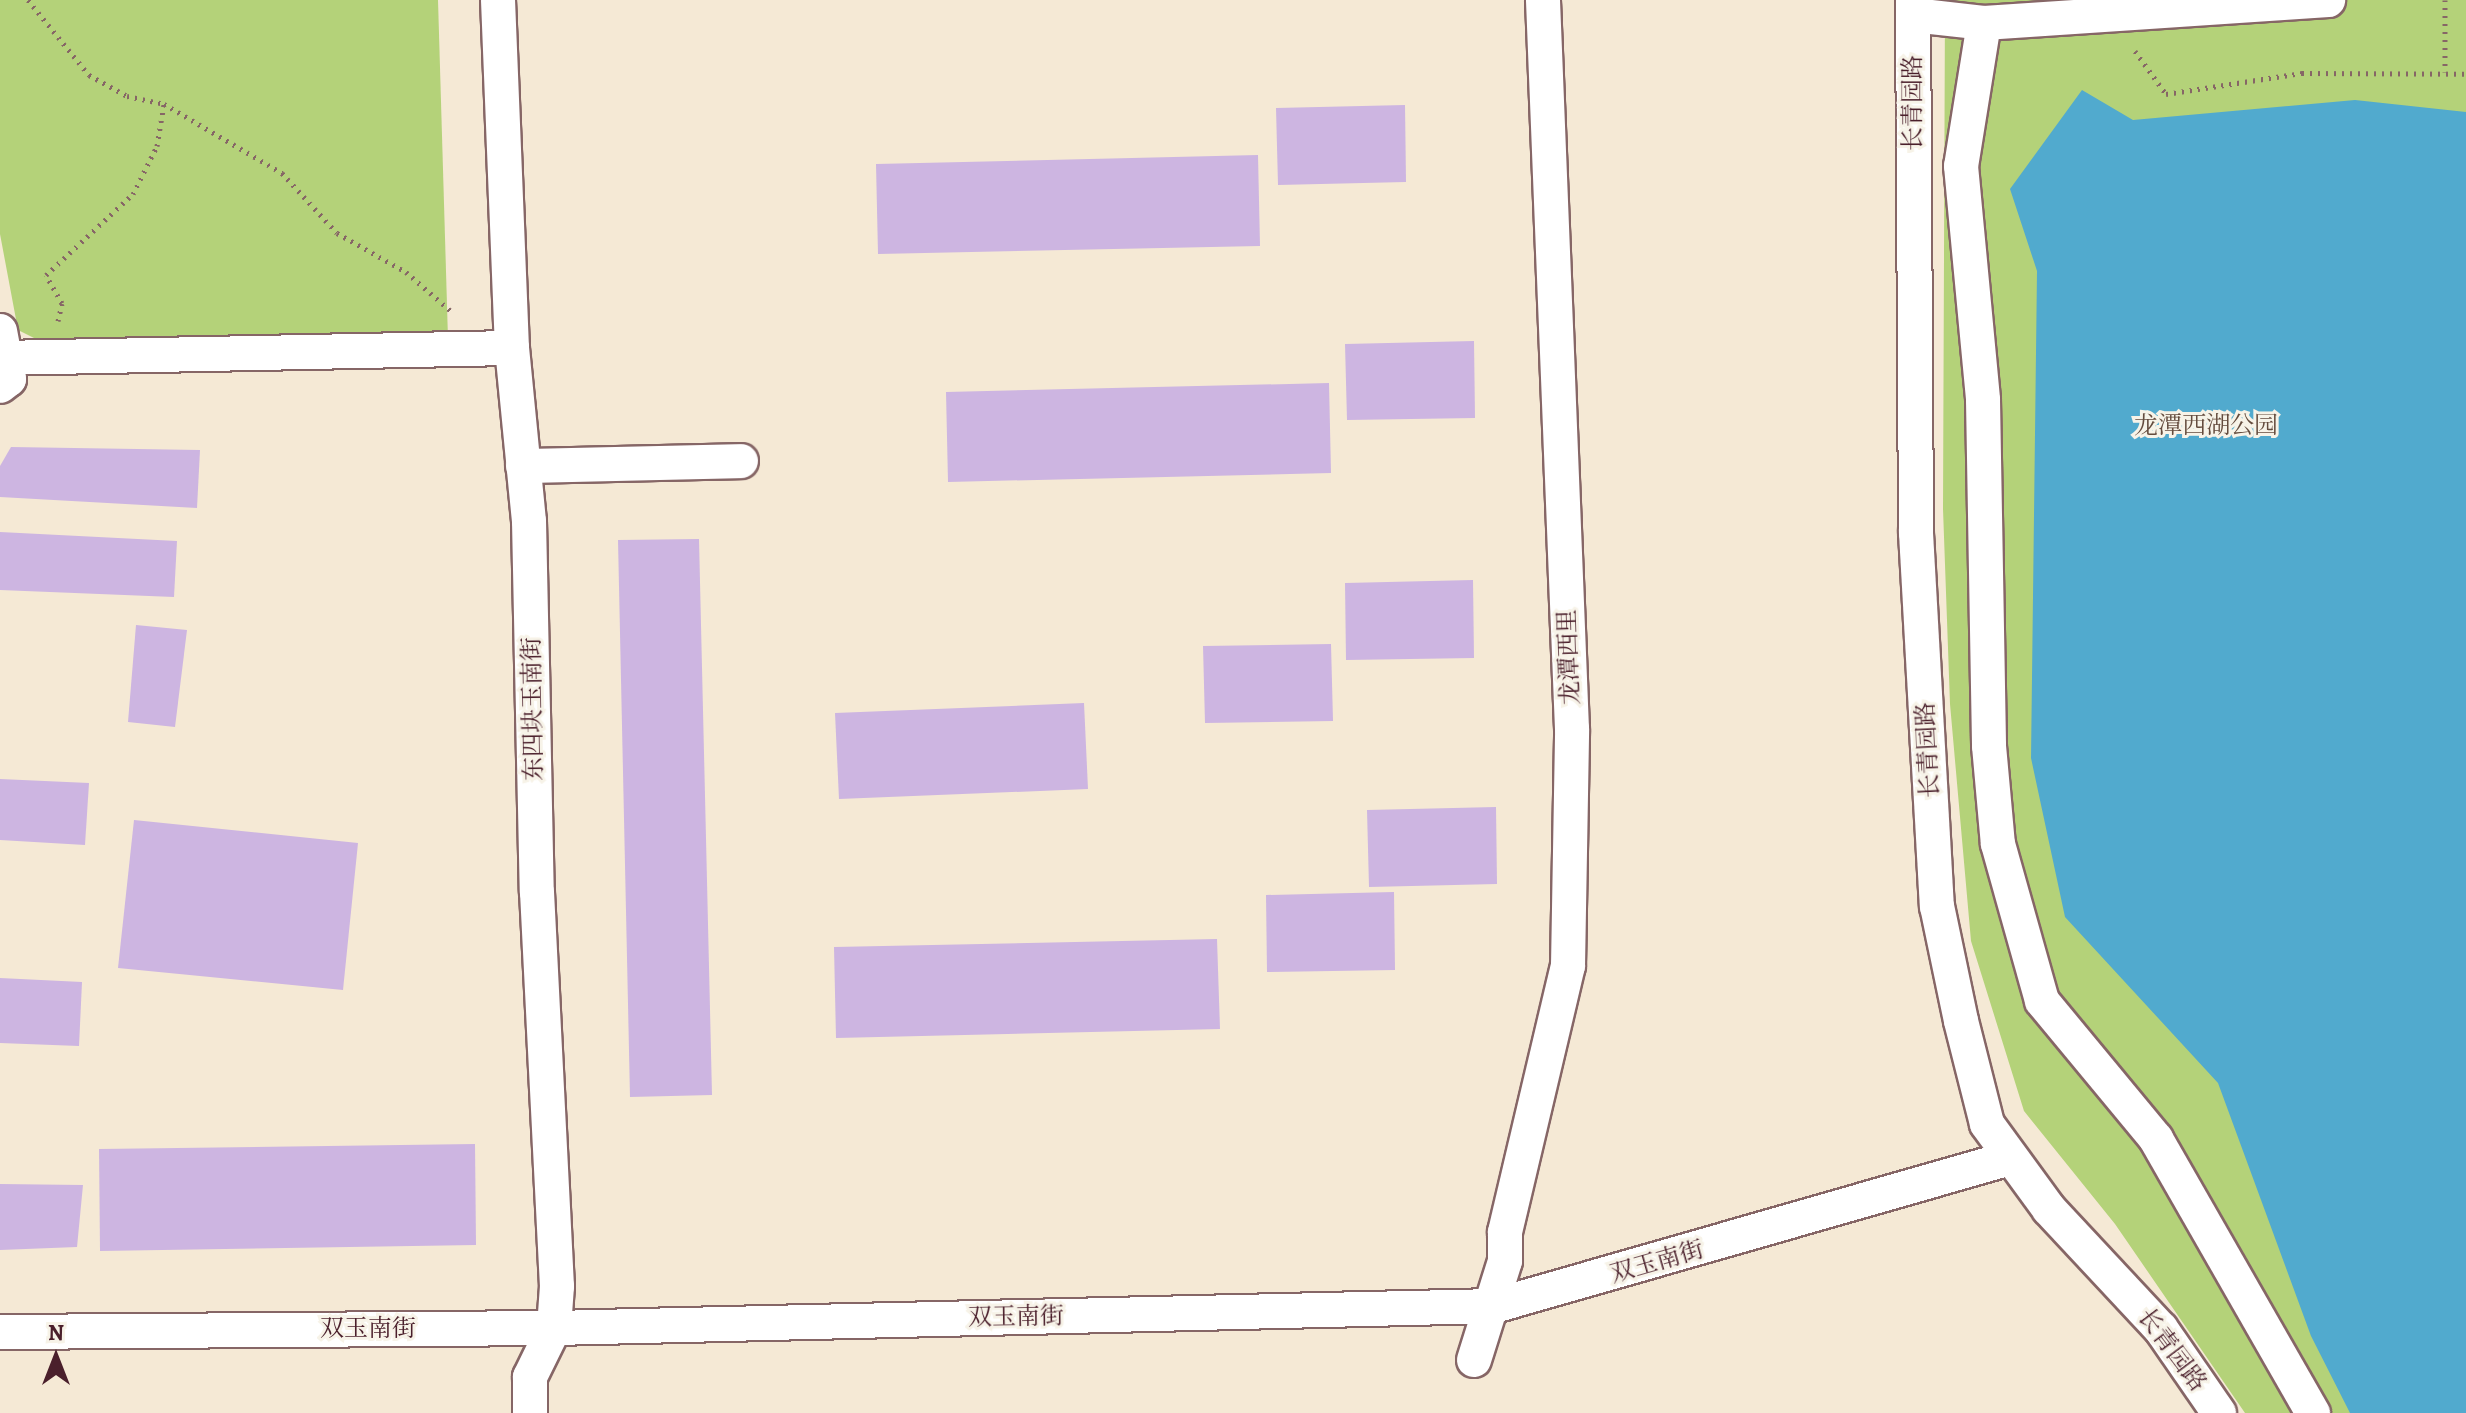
<!DOCTYPE html>
<html>
<head>
<meta charset="utf-8">
<style>
  body { margin:0 }
  #map { position:relative; width:2466px; height:1413px; overflow:hidden; background:#f5e9d5; font-family:Alegreya,"Noto Serif SC",serif }
  div>[style] { position:absolute }
  .green>* { inset:0; background:#b4d279 }
  .water>* { inset:0; background:#51aace }
  .building>* { inset:0; background:#cdb5e1 }
  .path>* { height:5px; margin-top:-2.5px; transform-origin:0; background:repeating-linear-gradient(90deg,#866666 0 2px,transparent 0 8px) }
  .roads { filter:drop-shadow(2px 0 #866666) drop-shadow(-2px 0 #866666) drop-shadow(0 2px #866666) drop-shadow(0 -2px #866666) }
  .minor>* { height:34px; margin:-17px; padding:0 17px; transform-origin:17px; border-radius:17px; background:#fff }
  span { translate:-50% -50%; white-space:nowrap; text-align:center; line-height:1.15; -webkit-text-stroke:6px #f7f3e8; paint-order:stroke }
  .street-label { font-size:24px; color:#4a1f2b }
  .park-label { font-size:24px; color:#644c3e }
  .north { position:absolute; left:16px; top:1317px; width:80px; height:80px; -webkit-text-stroke:6px #f7f3e8; paint-order:stroke; rotate:0deg; font-size:22px; font-weight:700; line-height:32px; text-align:center; color:#4a1f2b }
  .north::after { content:''; display:block; margin:auto; width:28px; height:36px; background:#4a1f2b; clip-path:polygon(50% 0,100% 100%,50% 72%,0 100%) }
</style>
</head>
<body>
<div id="map">
  <div class="green">
    <i style="clip-path:polygon(0 0,438px 0,448px 339px,44px 343px,18px 330px,0 234px)"></i>
    <i style="clip-path:polygon(1945px 0,2466px 0,2466px 1413px,2245px 1413px,2115px 1224px,2024px 1111px,1971px 941px,1950px 704px,1943px 509px)"></i>
  </div>
  <div class="water">
    <i style="clip-path:polygon(2082px 90px,2133px 120px,2355px 100px,2466px 112px,2466px 1413px,2350px 1413px,2311px 1336px,2218px 1083px,2065px 917px,2031px 758px,2037px 271px,2010px 189px)"></i>
  </div>
  <div class="building">
    <i style="clip-path:polygon(1405px 105px,1406px 182px,1278px 185px,1276px 108px)"></i>
    <i style="clip-path:polygon(1258px 155px,1260px 246px,878px 254px,876px 164px)"></i>
    <i style="clip-path:polygon(1474px 341px,1475px 418px,1347px 420px,1345px 344px)"></i>
    <i style="clip-path:polygon(1329px 383px,1331px 473px,948px 482px,946px 392px)"></i>
    <i style="clip-path:polygon(11px 447px,200px 450px,197px 508px,0 497px,0 466px)"></i>
    <i style="clip-path:polygon(0 532px,177px 541px,174px 597px,0 590px)"></i>
    <i style="clip-path:polygon(699px 539px,712px 1095px,630px 1097px,618px 540px)"></i>
    <i style="clip-path:polygon(1473px 580px,1474px 658px,1346px 660px,1345px 583px)"></i>
    <i style="clip-path:polygon(136px 625px,187px 630px,175px 727px,128px 722px)"></i>
    <i style="clip-path:polygon(1331px 644px,1333px 721px,1205px 723px,1203px 646px)"></i>
    <i style="clip-path:polygon(1084px 703px,1088px 789px,839px 799px,835px 713px)"></i>
    <i style="clip-path:polygon(0 779px,89px 783px,85px 845px,0 840px)"></i>
    <i style="clip-path:polygon(1496px 807px,1497px 884px,1369px 887px,1367px 810px)"></i>
    <i style="clip-path:polygon(134px 820px,358px 843px,343px 990px,118px 968px)"></i>
    <i style="clip-path:polygon(1394px 892px,1395px 970px,1267px 972px,1266px 895px)"></i>
    <i style="clip-path:polygon(1217px 939px,1220px 1029px,836px 1038px,834px 947px)"></i>
    <i style="clip-path:polygon(0 978px,82px 982px,79px 1046px,0 1043px)"></i>
    <i style="clip-path:polygon(475px 1144px,476px 1245px,100px 1251px,99px 1149px)"></i>
    <i style="clip-path:polygon(0 1184px,83px 1185px,77px 1247px,0 1250px)"></i>
  </div>
  <div class="path">
    <i style="left:28px;top:0;width:97px;rotate:50.9deg"></i>
    <i style="left:89px;top:75px;width:43px;rotate:28.9deg"></i>
    <i style="left:127px;top:96px;width:38px;rotate:12deg"></i>
    <i style="left:164px;top:104px;width:137px;rotate:30.3deg"></i>
    <i style="left:282px;top:173px;width:81px;rotate:47.5deg"></i>
    <i style="left:337px;top:233px;width:79px;rotate:29.5deg"></i>
    <i style="left:406px;top:272px;width:60px;rotate:40.9deg"></i>
    <i style="left:2445px;top:0;width:72px;rotate:90deg"></i>
    <i style="left:2135px;top:51px;width:53px;rotate:54.2deg"></i>
    <i style="left:2166px;top:94px;width:138px;rotate:-8.8deg"></i>
    <i style="left:2302px;top:73px;width:164px;rotate:0.3deg"></i>
    <i style="left:58px;top:321px;width:18px;rotate:-77deg"></i>
    <i style="left:62px;top:303px;width:32px;rotate:-120deg"></i>
    <i style="left:46px;top:275px;width:119px;rotate:-43deg"></i>
    <i style="left:133px;top:194px;width:54px;rotate:-63.4deg"></i>
    <i style="left:157px;top:146px;width:43px;rotate:-80.5deg"></i>
  </div>
  <div class="roads">
    <div class="minor">
      <i style="left:498px;top:0;width:348px;rotate:87.7deg"></i>
      <i style="left:512px;top:348px;width:174px;rotate:84.4deg"></i>
      <i style="left:529px;top:521px;width:371px;rotate:88.8deg"></i>
      <i style="left:537px;top:892px;width:395px;rotate:87.1deg"></i>
      <i style="left:557px;top:1286px;width:42px;rotate:94.1deg"></i>
      <i style="left:554px;top:1328px;width:55px;rotate:116.1deg"></i>
      <i style="left:530px;top:1377px;width:36px;rotate:90deg"></i>
      <i style="left:1913px;top:0;width:533px;rotate:89.68deg"></i>
      <i style="left:1916px;top:533px;width:374px;rotate:86.8deg"></i>
      <i style="left:1937px;top:906px;width:117px;rotate:78.2deg"></i>
      <i style="left:1961px;top:1021px;width:106px;rotate:75.8deg"></i>
      <i style="left:1987px;top:1124px;width:105px;rotate:53.9deg"></i>
      <i style="left:2049px;top:1209px;width:164px;rotate:47deg"></i>
      <i style="left:2161px;top:1329px;width:102px;rotate:55.4deg"></i>
      <i style="left:1913px;top:15px;width:71px;rotate:6.4deg"></i>
      <i style="left:1984px;top:23px;width:345px;rotate:-3.8deg"></i>
      <i style="left:1984px;top:23px;width:145px;rotate:99.1deg"></i>
      <i style="left:1961px;top:166px;width:235px;rotate:84.6deg"></i>
      <i style="left:1983px;top:400px;width:346px;rotate:89deg"></i>
      <i style="left:1989px;top:746px;width:98px;rotate:84.8deg"></i>
      <i style="left:1998px;top:844px;width:163px;rotate:74.3deg"></i>
      <i style="left:2042px;top:1001px;width:179px;rotate:50.4deg"></i>
      <i style="left:2156px;top:1139px;width:316px;rotate:60.2deg"></i>
      <i style="left:0;top:331px;width:49px;rotate:79.4deg"></i>
      <i style="left:9px;top:379px;width:11px;rotate:142deg"></i>
      <i style="left:0;top:358px;width:512px;rotate:-1.12deg"></i>
      <i style="left:523px;top:466px;width:218px;rotate:-1.3deg"></i>
      <i style="left:0;top:1332px;width:554px;rotate:-0.41deg"></i>
      <i style="left:554px;top:1328px;width:940px;rotate:-1.34deg"></i>
      <i style="left:1494px;top:1306px;width:537px;rotate:-16deg"></i>
      <i style="left:1474px;top:1360px;width:104px;rotate:-72.6deg"></i>
      <i style="left:1505px;top:1261px;width:29px;rotate:-90deg"></i>
      <i style="left:1505px;top:1232px;width:273px;rotate:-76.7deg"></i>
      <i style="left:1568px;top:966px;width:237px;rotate:-89deg"></i>
      <i style="left:1572px;top:729px;width:730px;rotate:-92.28deg"></i>
    </div>
  </div>
  <div class="street-label">
    <span style="left:1913px;top:103px;rotate:-90deg">长青园路</span>
    <span style="left:1569px;top:657px;rotate:-92deg">龙潭西里</span>
    <span style="left:533px;top:709px;rotate:-91deg">东四块玉南街</span>
    <span style="left:1928px;top:750px;rotate:-93deg">长青园路</span>
    <span style="left:1657px;top:1262px;rotate:-16deg">双玉南街</span>
    <span style="left:1016px;top:1317px;rotate:-1deg">双玉南街</span>
    <span style="left:368px;top:1329px">双玉南街</span>
    <span style="left:2172px;top:1350px;rotate:53deg">长青园路</span>
  </div>
  <div class="park-label">
    <span style="left:2206px;top:426px">龙潭西湖公园</span>
  </div>
  <div class="north">N</div>
</div>
</body>
</html>
